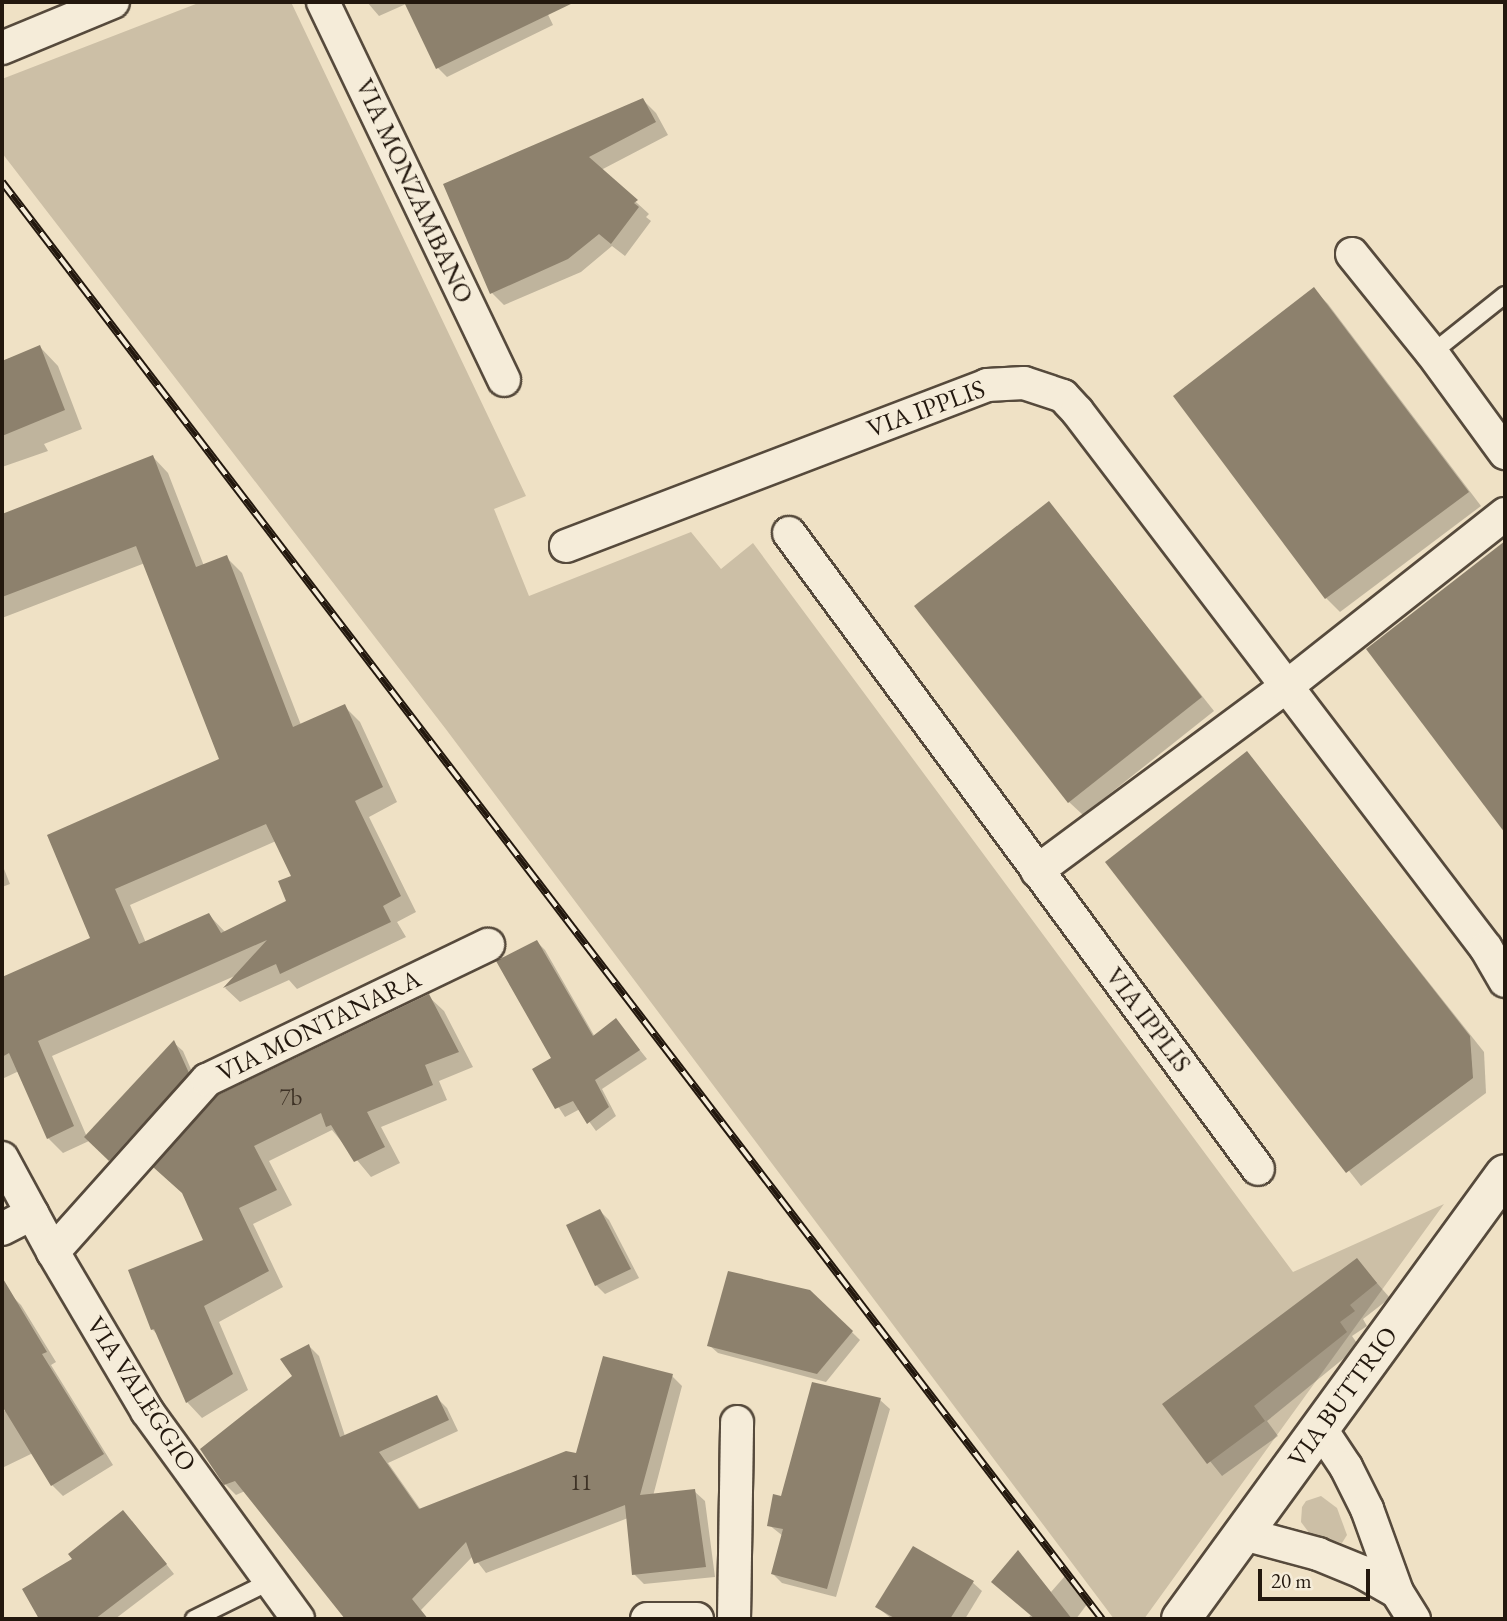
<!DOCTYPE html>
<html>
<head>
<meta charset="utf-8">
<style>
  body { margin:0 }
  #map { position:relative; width:1507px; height:1621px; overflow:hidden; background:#efe1c5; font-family:"EB Garamond",serif }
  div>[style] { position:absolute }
  .green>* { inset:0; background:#ccbfa6 }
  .shadow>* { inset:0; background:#0003 }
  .building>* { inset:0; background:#8d816d }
  .roads { filter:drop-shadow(2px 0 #564a3c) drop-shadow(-2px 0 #564a3c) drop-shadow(0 2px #564a3c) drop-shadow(0 -2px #564a3c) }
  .service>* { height:16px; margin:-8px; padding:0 8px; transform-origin:8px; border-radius:8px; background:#f5ecd9 }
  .minor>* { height:32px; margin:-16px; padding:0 16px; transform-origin:16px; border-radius:16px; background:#f5ecd9 }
  .tertiary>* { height:38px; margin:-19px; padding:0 19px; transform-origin:19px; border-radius:19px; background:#f5ecd9 }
  .rail>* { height:8px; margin-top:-4px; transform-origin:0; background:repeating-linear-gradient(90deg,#f5ecd9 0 16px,#23180e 0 32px); box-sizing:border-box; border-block:2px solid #23180e }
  span { translate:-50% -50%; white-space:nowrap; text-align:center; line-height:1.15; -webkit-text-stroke:5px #f5ecd9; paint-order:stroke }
  .number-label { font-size:23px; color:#3e3226 }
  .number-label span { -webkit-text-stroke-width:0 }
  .street-label { font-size:26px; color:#23180e }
  .frame { position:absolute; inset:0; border:4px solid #23180e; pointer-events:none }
  .scale { position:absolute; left:1258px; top:1569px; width:112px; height:32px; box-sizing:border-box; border:4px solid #23180e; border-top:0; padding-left:9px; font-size:21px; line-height:24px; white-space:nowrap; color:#23180e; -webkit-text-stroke:5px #f5ecd9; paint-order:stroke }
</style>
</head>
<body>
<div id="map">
  <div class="green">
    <i style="clip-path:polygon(201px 2px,291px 2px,526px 496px,494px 509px,529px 596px,691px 532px,721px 569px,753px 543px,1293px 1272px,1444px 1204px,1144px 1619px,1114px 1619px,445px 728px,2px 153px,2px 79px)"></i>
    <i style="clip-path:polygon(1321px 1496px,1337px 1508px,1347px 1535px,1342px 1543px,1310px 1534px,1301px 1522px,1302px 1507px,1306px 1501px)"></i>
  </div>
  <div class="shadow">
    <i style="clip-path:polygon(367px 2px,542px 2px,553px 25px,447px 77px,438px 68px,406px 4px,379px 16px)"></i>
    <i style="clip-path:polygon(643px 100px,656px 113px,668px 135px,601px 170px,649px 214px,646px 217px,651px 221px,625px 256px,612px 246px,581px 272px,504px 305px,492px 293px,445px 185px)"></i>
    <i style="clip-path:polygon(1314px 290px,1328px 304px,1481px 506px,1340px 612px,1326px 598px)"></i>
    <i style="clip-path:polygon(40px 347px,58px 366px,82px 429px,44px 444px,48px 451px,2px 467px,2px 361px)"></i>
    <i style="clip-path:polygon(evenodd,153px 457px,168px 473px,204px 566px,226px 557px,242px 573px,301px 725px,344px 706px,360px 722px,397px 802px,369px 817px,416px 912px,397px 922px,406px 937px,297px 989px,289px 980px,240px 1002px,225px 988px,237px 975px,52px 1056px,87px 1137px,174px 1043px,183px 1051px,197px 1083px,120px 1169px,89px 1141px,63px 1153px,48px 1138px,19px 1071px,2px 1079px,2px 979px,92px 939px,49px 836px,221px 760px,145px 563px,2px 618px,2px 516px,153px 457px,276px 841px,293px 877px,288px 902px,226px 933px,209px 915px,146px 943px,130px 905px,276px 841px)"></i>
    <i style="clip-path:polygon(1049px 503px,1214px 711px,1083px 815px,1069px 802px)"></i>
    <i style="clip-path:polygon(1505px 543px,1505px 830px,1369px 650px)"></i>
    <i style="clip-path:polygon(1247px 753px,1484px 1052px,1486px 1093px,1361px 1186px,1107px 862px)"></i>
    <i style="clip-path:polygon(2px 864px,10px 884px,2px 887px)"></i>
    <i style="clip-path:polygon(537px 942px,545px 950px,595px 1037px,616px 1020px,647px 1059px,602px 1089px,616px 1116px,596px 1131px,580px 1109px,565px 1117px,534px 1070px,553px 1059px)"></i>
    <i style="clip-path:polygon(428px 996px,444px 1011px,473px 1067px,439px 1081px,447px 1100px,381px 1127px,400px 1163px,371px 1177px,332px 1130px,269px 1161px,292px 1205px,253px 1224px,283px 1287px,219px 1322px,248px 1390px,202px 1418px,187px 1402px,158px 1335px,152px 1329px,205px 1241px,185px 1195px)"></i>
    <i style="clip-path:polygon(600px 1211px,609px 1220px,639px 1278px,605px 1294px,596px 1285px)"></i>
    <i style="clip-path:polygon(1370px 1275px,1390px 1298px,1363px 1319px,1367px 1326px,1352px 1336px,1359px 1346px,1267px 1421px,1278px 1436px,1222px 1476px,1164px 1404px)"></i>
    <i style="clip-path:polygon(810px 1291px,860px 1340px,826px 1382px,718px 1353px,709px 1345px)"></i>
    <i style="clip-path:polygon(10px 1294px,21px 1305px,56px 1362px,51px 1365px,113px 1465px,63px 1496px,52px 1485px,33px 1453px,2px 1468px,2px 1412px,9px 1408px,2px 1394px,2px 1300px)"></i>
    <i style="clip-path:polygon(309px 1346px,319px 1356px,345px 1436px,437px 1398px,447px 1408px,458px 1431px,388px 1463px,421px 1510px,578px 1456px,672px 1376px,682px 1386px,653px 1496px,694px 1491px,705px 1501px,715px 1577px,644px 1584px,634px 1574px,628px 1518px,486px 1573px,473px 1556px,421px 1610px,428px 1619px,347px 1619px,245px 1491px,236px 1495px,225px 1484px,294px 1376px)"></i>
    <i style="clip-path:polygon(813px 1384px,880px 1400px,890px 1409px,836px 1597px,782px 1583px,773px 1574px,783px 1536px,769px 1525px,782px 1498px)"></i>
    <i style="clip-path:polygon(132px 1521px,174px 1574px,115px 1619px,42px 1619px,25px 1590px)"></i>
    <i style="clip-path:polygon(1018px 1552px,1051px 1592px,1065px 1576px,1091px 1599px,1076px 1619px,1027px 1619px,1031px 1615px)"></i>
    <i style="clip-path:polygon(972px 1582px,982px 1591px,965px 1619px,892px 1619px,877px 1607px)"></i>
  </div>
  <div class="building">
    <i style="clip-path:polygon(404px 2px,575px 2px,436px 69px)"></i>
    <i style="clip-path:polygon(643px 98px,656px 122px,589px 157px,638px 200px,634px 203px,639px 207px,611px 244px,599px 234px,568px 259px,490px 294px,443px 184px)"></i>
    <i style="clip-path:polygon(1314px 287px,1469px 492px,1325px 599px,1173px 396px)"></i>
    <i style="clip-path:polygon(40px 345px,65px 410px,2px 436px,2px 361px)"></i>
    <i style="clip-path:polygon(evenodd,153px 455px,196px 567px,227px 555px,293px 727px,345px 704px,383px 787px,355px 801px,401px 896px,383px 906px,391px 922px,280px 974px,276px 964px,223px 988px,267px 940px,38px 1041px,74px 1126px,47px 1139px,9px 1053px,2px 1057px,2px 977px,90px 938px,47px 835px,219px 759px,136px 546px,2px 597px,2px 514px,153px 455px,266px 824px,291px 876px,278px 881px,286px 901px,221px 933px,209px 913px,139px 944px,115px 889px,266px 824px)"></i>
    <i style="clip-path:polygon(1049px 501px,1202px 697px,1068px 803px,914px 606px)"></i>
    <i style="clip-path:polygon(1505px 541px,1505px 833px,1366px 649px)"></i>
    <i style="clip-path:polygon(1247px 751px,1470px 1036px,1473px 1078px,1346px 1173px,1105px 862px)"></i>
    <i style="clip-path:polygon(537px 940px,593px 1036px,616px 1018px,640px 1050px,595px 1080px,609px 1107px,587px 1124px,573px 1101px,555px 1109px,532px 1069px,551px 1058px,496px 961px)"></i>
    <i style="clip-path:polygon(429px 994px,459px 1052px,425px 1065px,433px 1085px,367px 1112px,385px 1147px,354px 1162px,331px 1125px,326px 1127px,321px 1113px,254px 1146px,277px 1190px,239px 1208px,269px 1271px,204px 1306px,233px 1374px,186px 1403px,154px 1329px,151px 1330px,128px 1270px,203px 1240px,182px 1193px,153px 1167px,218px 1095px)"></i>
    <i style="clip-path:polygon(174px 1040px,189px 1073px,109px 1161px,84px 1137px)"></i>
    <i style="clip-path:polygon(600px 1209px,631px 1269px,595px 1286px,566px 1225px)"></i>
    <i style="clip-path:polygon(1357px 1258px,1377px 1283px,1350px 1305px,1355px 1311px,1340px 1322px,1347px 1332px,1254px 1406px,1265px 1421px,1207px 1464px,1162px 1404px)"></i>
    <i style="clip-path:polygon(728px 1271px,810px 1290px,853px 1331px,817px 1374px,707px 1346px)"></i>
    <i style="clip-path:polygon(2px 1277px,47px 1352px,42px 1354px,104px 1454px,51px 1486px,2px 1406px)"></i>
    <i style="clip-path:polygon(309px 1344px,340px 1437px,437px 1395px,449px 1420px,379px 1452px,419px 1509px,566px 1451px,576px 1453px,603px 1356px,673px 1374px,640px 1495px,695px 1489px,706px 1567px,632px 1575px,625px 1505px,474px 1564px,466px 1542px,412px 1599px,428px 1619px,345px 1619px,235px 1481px,224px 1485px,200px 1449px,292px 1376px,280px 1359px)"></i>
    <i style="clip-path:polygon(812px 1382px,881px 1398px,827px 1589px,771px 1574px,783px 1529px,767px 1526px,773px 1494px,781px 1496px)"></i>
    <i style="clip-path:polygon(123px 1510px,167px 1564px,95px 1619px,39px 1619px,22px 1589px,72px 1559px,68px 1554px)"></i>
    <i style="clip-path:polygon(913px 1546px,974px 1581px,950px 1619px,896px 1619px,875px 1607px)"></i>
    <i style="clip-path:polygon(1018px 1550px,1072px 1619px,1035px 1619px,991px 1582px)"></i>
  </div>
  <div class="roads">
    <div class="service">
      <i style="left:1432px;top:353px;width:93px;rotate:-38.5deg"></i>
      <i style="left:194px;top:1619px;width:84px;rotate:-26.3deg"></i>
    </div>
    <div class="minor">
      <i style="left:323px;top:2px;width:419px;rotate:64.4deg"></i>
      <i style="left:2px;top:48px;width:120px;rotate:-22.5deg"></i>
      <i style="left:1352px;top:254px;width:127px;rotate:51.1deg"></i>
      <i style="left:1432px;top:353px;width:124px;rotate:53.9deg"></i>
      <i style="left:789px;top:533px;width:790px;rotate:53.59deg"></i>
      <i style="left:566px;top:546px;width:451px;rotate:-20.9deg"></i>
      <i style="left:987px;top:385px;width:37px;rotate:-3deg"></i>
      <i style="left:1024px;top:383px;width:41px;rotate:18.4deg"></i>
      <i style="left:1063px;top:396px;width:21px;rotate:47deg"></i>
      <i style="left:1077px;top:411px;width:675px;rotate:52.71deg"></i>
      <i style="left:1486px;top:948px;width:38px;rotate:60deg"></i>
      <i style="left:1037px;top:871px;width:310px;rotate:-36.5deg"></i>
      <i style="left:1286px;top:687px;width:279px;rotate:-38.3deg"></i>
      <i style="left:2px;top:1158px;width:107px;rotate:61.5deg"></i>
      <i style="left:53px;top:1252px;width:185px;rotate:59.4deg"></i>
      <i style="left:147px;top:1411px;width:257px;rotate:54deg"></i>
      <i style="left:2px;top:1229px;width:34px;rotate:-27deg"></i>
      <i style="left:53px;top:1252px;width:231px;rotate:-48.2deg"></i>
      <i style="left:207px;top:1080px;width:312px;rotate:-25.7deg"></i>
      <i style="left:1320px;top:1428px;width:47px;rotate:56.3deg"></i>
      <i style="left:1346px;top:1467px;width:47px;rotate:63.4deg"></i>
      <i style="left:1367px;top:1509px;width:88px;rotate:70.1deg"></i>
      <i style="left:1397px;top:1592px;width:32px;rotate:58deg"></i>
      <i style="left:1244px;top:1534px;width:77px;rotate:15.1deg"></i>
      <i style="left:1318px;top:1554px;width:48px;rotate:22.2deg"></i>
      <i style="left:1362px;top:1572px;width:40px;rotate:29.7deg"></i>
      <i style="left:647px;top:1619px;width:50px"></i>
      <i style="left:734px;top:1619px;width:197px;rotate:-89.1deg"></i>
    </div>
    <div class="tertiary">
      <i style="left:1181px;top:1619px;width:550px;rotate:-53.94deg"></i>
    </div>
  </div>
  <div class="rail">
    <i style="left:2px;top:182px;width:1810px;rotate:52.57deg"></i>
  </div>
  <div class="number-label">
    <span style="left:291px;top:1097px">7b</span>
    <span style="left:581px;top:1482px">11</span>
  </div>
  <div class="street-label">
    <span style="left:414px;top:191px;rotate:65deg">VIA MONZAMBANO</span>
    <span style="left:926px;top:409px;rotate:-20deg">VIA IPPLIS</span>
    <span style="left:1148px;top:1020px;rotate:53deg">VIA IPPLIS</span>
    <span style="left:319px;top:1026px;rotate:-26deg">VIA MONTANARA</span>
    <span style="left:141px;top:1394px;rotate:57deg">VIA VALEGGIO</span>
    <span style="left:1343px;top:1397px;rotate:-54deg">VIA BUTTRIO</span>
  </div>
  <div class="frame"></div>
  <div class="scale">20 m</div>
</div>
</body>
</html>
